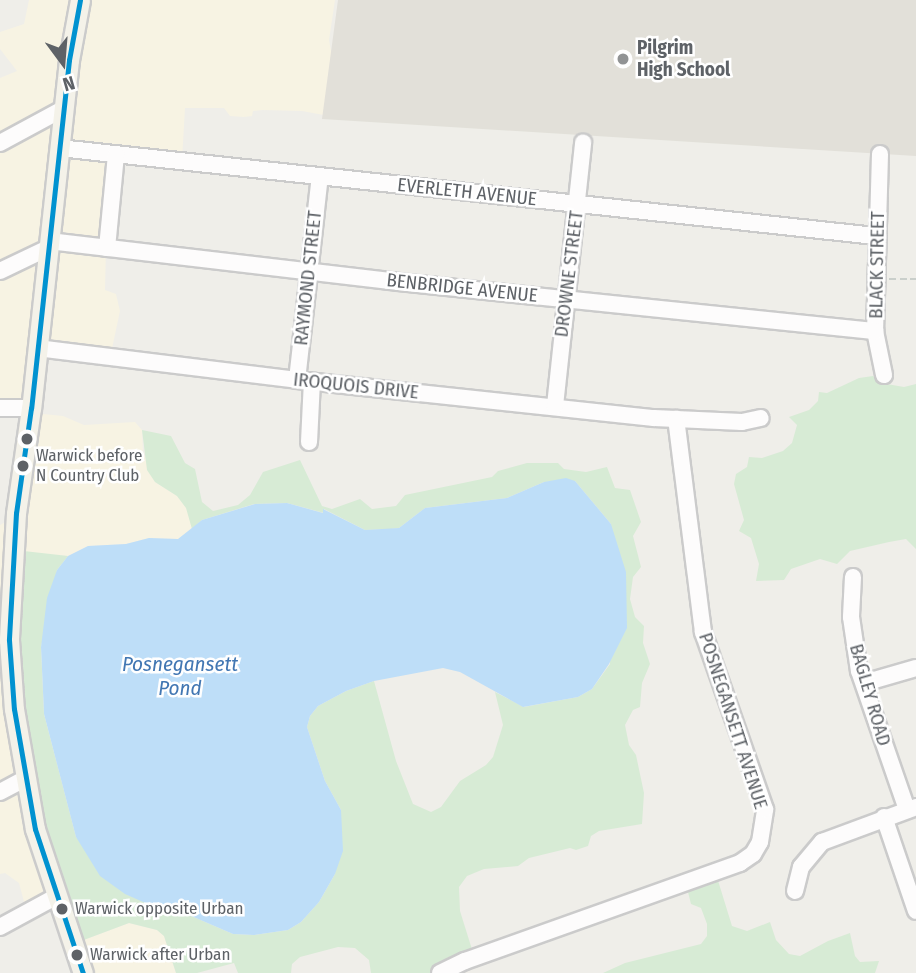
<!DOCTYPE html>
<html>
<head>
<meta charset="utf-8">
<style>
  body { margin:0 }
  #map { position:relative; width:916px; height:973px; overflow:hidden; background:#efeee9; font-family:"Fira Sans Condensed",sans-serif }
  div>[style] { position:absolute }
  .commercial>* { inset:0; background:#f7f3e3 }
  .education>* { inset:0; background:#e2e0d9 }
  .green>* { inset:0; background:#d7ebd5 }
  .water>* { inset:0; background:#bedef8 }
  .path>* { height:2px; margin-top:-1px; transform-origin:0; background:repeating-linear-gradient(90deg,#cacfcb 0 7px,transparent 0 10.5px) }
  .roads { filter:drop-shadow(2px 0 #cbcbcb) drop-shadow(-2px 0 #cbcbcb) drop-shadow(0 2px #cbcbcb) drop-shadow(0 -2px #cbcbcb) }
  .minor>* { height:16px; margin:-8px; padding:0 8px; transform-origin:8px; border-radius:8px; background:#fdfcfc }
  .major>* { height:19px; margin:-9.5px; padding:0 9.5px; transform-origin:9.5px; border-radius:9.5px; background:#f4f2e9 }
  .bus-1>* { height:5px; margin:-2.5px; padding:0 2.5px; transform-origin:2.5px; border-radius:2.5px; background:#0092d0 }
  .dots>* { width:19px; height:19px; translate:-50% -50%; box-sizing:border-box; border:4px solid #fff; border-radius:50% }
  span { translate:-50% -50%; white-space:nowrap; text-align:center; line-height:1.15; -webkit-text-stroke:5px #fff; paint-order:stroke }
  .bus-label { font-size:17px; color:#5e6267 }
  .left { translate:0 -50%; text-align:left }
  .poi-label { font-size:19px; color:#5e6267; font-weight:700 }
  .street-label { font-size:19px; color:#5e6267 }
  .water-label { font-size:21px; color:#4277b3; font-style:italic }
  .north { position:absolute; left:28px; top:28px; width:70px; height:70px; -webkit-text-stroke:5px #fff; paint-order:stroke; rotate:164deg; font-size:19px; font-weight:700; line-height:28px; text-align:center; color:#5e6267 }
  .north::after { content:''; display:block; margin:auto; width:24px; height:32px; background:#5e6267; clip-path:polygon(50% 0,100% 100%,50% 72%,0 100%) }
</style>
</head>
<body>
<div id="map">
  <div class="commercial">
    <i style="clip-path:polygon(29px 0,335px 0,329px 40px,333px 62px,329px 116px,302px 111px,262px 110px,253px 111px,252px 116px,244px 117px,230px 116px,224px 108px,185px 108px,182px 161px,118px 156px,106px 248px,105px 290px,116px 294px,120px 311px,110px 358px,39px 350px,32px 406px,0 409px,0 78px,17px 71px,0 49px,0 32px,24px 24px)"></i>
    <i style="clip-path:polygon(33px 413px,63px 416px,84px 425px,135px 422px,142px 430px,143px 452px,155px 482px,177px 496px,187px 508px,192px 529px,178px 539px,149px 538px,126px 544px,88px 546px,68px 556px,52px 555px,55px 894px,27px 913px,19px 883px,5px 873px,0 874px,0 525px,17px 516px)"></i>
    <i style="clip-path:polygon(129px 923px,157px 930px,164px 936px,176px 973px,82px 973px,73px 944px)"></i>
  </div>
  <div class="education">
    <i style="clip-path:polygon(338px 0,916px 0,916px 156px,322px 119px)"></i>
  </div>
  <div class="green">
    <i style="clip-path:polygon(873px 376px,881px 383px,904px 387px,916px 384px,916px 549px,906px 539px,889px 542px,850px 551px,837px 564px,820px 559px,791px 569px,784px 580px,756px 581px,759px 564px,751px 538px,739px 531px,744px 520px,734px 484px,736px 474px,747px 467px,749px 457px,762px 458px,783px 451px,792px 443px,797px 425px,789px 417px,809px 410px,818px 401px,819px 392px,827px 393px,859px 378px)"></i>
    <i style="clip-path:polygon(142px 430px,171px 436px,185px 463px,195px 469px,202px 502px,213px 511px,238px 505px,250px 495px,263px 472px,300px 460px,322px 506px,332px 509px,360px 499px,372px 509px,396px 506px,405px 495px,492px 477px,498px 471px,527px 463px,558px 463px,564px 469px,586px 472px,607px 467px,615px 488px,630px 490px,641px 522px,633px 536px,641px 567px,633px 577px,630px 599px,635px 617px,644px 626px,643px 643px,650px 664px,642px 683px,640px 707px,633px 710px,625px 725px,629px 745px,636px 755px,644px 793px,642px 824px,599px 831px,591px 836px,588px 846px,576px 850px,570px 848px,529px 858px,518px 866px,484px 869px,467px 876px,459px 887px,460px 911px,475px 959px,442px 973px,371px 973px,369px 960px,355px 948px,338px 947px,300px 957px,292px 964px,291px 973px,238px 973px,234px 963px,197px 973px,176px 973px,164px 936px,157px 930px,129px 923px,73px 944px,22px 770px,15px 550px,68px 556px,57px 570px,41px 647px,44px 714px,76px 837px,150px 905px,175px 909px,233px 934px,254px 935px,288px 930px,301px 922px,319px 902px,335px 874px,341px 810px,325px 781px,307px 727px,310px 716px,318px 706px,346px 691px,374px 681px,396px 761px,413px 804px,431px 812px,441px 807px,460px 781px,486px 765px,493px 757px,503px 725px,495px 692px,524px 707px,578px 697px,592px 689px,610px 664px,611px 524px,575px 481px,544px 482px,507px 498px,425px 508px,399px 528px,391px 529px,365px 530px,324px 509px,324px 513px,287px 503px,254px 504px,202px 520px,192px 529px,186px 508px,177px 496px,155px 482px,147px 470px)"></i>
    <i style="clip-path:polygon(716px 874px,732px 926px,747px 931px,770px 922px,776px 940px,789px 954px,800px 956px,828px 941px,850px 933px,855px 956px,860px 962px,879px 961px,875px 973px,603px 973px,625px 963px,701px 944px,707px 936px,707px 924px,701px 908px,691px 904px,686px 884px)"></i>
  </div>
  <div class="water">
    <i style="clip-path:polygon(566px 478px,575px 481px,611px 524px,626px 572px,627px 628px,609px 664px,592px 689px,578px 697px,523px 707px,460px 672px,443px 668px,374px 681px,346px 691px,318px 706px,310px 716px,307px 727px,325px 781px,341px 810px,343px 851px,335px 874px,319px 902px,301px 922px,288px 930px,254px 935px,233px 934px,175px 909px,150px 905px,125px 894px,100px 876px,76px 837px,44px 714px,41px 647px,47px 598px,57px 570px,68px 556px,88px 546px,126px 544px,149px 538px,178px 539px,202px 520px,255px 504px,287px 503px,323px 513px,323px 509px,365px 530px,399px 528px,425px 508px,507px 498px,544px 482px)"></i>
  </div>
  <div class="path">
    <i style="left:889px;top:279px;width:27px"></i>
  </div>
  <div class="roads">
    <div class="minor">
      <i style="left:0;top:143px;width:72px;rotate:-28.4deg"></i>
      <i style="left:59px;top:148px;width:822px;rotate:6.15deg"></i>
      <i style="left:880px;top:154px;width:177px;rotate:91.6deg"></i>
      <i style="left:875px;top:331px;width:45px;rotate:78.4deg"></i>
      <i style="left:49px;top:241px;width:352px;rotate:6.7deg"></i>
      <i style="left:399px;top:282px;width:479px;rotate:5.9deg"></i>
      <i style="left:107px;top:248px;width:94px;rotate:-84.5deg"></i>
      <i style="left:0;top:271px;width:53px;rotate:-25.6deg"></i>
      <i style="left:37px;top:348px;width:262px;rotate:7deg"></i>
      <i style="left:297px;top:380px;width:359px;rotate:6.1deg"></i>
      <i style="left:654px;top:418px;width:88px;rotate:2.6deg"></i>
      <i style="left:742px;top:422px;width:19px;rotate:-12deg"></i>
      <i style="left:297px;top:380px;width:205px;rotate:-83.6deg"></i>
      <i style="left:555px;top:406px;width:265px;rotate:-83.9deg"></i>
      <i style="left:0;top:408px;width:31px"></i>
      <i style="left:309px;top:442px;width:61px;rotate:-87.2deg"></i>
      <i style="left:853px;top:577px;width:40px;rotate:92.9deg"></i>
      <i style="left:851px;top:617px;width:55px;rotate:81.6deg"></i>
      <i style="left:859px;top:671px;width:147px;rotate:70.9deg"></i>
      <i style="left:864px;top:683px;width:54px;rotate:-16.1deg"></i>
      <i style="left:0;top:792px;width:27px;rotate:-28deg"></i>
      <i style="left:884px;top:817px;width:99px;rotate:71.2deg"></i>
      <i style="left:795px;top:891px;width:25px;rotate:-76deg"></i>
      <i style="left:801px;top:867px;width:33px;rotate:-50deg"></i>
      <i style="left:822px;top:842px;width:100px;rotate:-20.4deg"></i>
      <i style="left:0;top:927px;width:65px;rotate:-28.5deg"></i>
      <i style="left:440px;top:973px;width:28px;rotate:-26deg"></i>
      <i style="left:465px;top:961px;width:292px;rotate:-19.6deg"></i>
      <i style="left:740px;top:863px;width:16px;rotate:-35deg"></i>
      <i style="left:753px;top:854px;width:14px;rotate:-60deg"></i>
      <i style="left:760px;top:842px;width:33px;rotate:-81deg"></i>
      <i style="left:765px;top:809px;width:188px;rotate:-109.3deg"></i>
      <i style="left:703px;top:632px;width:215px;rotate:-97.2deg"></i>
    </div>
    <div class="major">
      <i style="left:80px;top:0;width:61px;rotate:100.4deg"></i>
      <i style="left:69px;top:60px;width:350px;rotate:96.2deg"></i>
      <i style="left:31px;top:408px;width:106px;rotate:98.1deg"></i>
      <i style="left:16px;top:513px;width:127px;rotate:93.2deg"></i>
      <i style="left:9px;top:640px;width:69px;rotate:85.9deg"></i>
      <i style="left:14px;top:709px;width:122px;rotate:80.1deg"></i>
      <i style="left:35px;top:829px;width:152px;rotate:71.6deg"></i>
    </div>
  </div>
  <div class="bus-1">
    <i style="left:80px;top:0;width:61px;rotate:100.4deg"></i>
    <i style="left:69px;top:60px;width:350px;rotate:96.2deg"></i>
    <i style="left:31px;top:408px;width:106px;rotate:98.1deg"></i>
    <i style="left:16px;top:513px;width:127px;rotate:93.2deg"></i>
    <i style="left:9px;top:640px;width:69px;rotate:85.9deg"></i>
    <i style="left:14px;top:709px;width:122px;rotate:80.1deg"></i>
    <i style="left:35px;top:829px;width:152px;rotate:71.6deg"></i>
  </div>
  <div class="dots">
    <i style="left:623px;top:59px;background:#919394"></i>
    <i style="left:27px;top:439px;background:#5e6267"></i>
    <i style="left:23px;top:466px;background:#5e6267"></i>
    <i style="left:62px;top:909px;background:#5e6267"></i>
    <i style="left:77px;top:955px;background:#5e6267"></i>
  </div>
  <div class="bus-label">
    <span class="left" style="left:36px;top:466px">Warwick before<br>N Country Club</span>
    <span class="left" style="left:75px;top:909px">Warwick opposite Urban</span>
    <span class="left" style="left:90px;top:955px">Warwick after Urban</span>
  </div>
  <div class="poi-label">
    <span class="left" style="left:637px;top:59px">Pilgrim<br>High School</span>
  </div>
  <div class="street-label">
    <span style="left:467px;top:192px;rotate:6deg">EVERLETH AVENUE</span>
    <span style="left:877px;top:265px;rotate:-89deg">BLACK STREET</span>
    <span style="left:569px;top:274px;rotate:-83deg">DROWNE STREET</span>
    <span style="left:308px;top:278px;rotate:-84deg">RAYMOND STREET</span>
    <span style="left:462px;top:288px;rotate:6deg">BENBRIDGE AVENUE</span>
    <span style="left:356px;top:386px;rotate:6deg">IROQUOIS DRIVE</span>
    <span style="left:870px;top:695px;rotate:74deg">BAGLEY ROAD</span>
    <span style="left:733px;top:721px;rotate:72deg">POSNEGANSETT AVENUE</span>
  </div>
  <div class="water-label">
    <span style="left:180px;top:676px">Posnegansett<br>Pond</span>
  </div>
  <div class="north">N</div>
</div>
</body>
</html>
